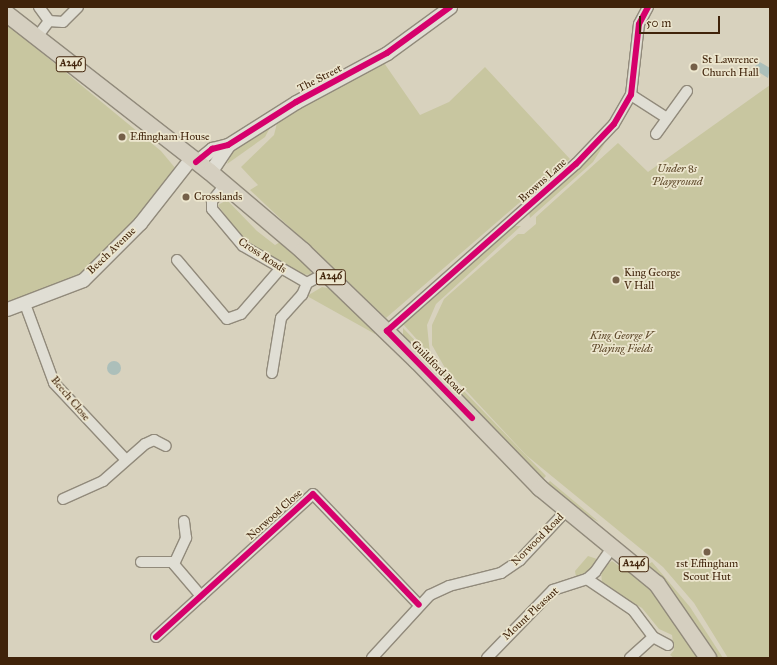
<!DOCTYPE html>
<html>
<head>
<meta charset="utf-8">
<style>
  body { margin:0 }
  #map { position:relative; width:777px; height:665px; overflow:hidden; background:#d8d2be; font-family:"IM FELL Great Primer",serif }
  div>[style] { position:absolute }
  .green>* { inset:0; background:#c8c6a0 }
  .water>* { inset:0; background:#acbfba }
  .round { border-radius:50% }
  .roads { filter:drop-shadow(1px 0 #918a7b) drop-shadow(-1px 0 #918a7b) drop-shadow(0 1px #918a7b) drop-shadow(0 -1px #918a7b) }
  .minor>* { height:10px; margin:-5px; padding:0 5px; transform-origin:5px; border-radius:5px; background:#e0ded4 }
  .tertiary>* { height:13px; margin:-6.5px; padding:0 6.5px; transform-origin:6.5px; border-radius:6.5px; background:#e0ded4 }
  .primary>* { height:16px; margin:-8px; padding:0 8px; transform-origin:8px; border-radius:8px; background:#d5cfc0 }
  .cycleway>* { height:6px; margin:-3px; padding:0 3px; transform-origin:3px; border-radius:3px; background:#d6006c }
  .dots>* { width:11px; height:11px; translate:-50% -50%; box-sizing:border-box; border:2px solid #ece6ce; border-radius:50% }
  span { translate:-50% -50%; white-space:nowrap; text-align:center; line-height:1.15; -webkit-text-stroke:3.5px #ece6ce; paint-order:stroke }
  .shield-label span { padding:1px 3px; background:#ece6ce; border:1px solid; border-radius:3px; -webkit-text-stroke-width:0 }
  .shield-label { font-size:10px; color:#40230a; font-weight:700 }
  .poi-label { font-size:11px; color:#40230a }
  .left { translate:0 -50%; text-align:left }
  .street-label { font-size:11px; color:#40230a }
  .park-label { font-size:11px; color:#5e492a; font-style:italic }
  .frame { position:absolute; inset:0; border:8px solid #40230a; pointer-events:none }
  .scale { position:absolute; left:639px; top:16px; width:81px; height:18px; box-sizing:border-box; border:2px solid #40230a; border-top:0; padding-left:5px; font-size:12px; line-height:14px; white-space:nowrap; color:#40230a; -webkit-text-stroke:3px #ece6ce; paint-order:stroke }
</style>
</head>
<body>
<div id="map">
  <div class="green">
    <i style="clip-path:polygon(7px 24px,161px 151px,176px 169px,154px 199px,93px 265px,75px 277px,7px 304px)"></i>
    <i style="clip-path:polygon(382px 60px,420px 115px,449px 102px,485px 67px,570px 159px,386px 318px,250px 190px,258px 185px,241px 167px,274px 135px,278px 119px)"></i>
    <i style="clip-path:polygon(770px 85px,770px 658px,728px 658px,694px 603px,663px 567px,526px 455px,445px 368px,432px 345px,432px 325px,444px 299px,518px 234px,524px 234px,536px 224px,536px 217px,618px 143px,648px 172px)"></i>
    <i style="clip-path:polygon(273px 122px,265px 137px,227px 164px,233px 149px)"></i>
    <i style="clip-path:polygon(605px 143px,593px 162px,530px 218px,529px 212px)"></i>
    <i style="clip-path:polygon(227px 200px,257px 231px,275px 245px,280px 242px,308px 265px,312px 275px,297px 274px,240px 236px,218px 205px)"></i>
    <i style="clip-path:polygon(514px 226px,521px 226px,436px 304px,427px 325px,430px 354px,403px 324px)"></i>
    <i style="clip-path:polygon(322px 287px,333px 289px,376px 329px,375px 334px,307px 296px)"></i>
    <i style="clip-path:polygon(403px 328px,546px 476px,541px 481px,438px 369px,403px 338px)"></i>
    <i style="clip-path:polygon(550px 481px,599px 522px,583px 514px,546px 485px)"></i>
    <i style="clip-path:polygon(588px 556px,597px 559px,596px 563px,583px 578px,576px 577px,575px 571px)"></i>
    <i style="clip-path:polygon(612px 561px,630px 574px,617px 561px,624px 562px,658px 596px,699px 658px,674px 658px,670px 655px,674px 650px,672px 635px,659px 629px,642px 608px,602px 584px,601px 570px)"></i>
    <i style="clip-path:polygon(652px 562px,690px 607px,723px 658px,715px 658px,649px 569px,647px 565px)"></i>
  </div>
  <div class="water">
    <i style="clip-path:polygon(758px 61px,770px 68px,768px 78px,754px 69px)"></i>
    <i class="round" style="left:107px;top:361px;width:14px;height:14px"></i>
  </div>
  <div class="roads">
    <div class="minor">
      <i style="left:39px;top:7px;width:17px;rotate:54deg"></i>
      <i style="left:49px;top:21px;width:14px;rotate:4deg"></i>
      <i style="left:63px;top:22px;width:21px;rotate:-45deg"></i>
      <i style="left:37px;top:37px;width:20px;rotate:-53deg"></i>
      <i style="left:631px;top:95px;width:43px;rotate:32.6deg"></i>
      <i style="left:656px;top:134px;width:53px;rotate:-54.2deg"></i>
      <i style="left:225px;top:185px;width:21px;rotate:129deg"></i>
      <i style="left:212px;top:201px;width:8px;rotate:90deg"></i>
      <i style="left:212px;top:209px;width:48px;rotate:50deg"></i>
      <i style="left:243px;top:246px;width:74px;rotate:30deg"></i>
      <i style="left:307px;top:283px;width:21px;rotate:-28deg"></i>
      <i style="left:177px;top:260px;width:77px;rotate:49.7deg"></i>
      <i style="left:227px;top:319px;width:15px;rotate:-20deg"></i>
      <i style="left:241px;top:314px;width:60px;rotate:-49.1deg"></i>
      <i style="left:25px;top:304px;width:84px;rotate:69.8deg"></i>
      <i style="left:54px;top:383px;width:105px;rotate:46.9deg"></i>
      <i style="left:387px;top:331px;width:252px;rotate:-41.5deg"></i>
      <i style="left:576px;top:164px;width:55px;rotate:-46.5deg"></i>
      <i style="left:614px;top:124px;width:34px;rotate:-60deg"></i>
      <i style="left:631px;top:95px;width:71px;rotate:-83.6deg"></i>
      <i style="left:639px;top:24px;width:19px;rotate:-62deg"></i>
      <i style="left:272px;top:373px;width:56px;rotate:-80.7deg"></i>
      <i style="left:281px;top:318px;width:31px;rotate:-48deg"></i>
      <i style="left:302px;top:295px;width:13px;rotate:-67deg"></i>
      <i style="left:63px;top:499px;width:44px;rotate:-24.2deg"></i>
      <i style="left:103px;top:481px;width:56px;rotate:-41.4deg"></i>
      <i style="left:145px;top:444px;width:10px;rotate:-24deg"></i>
      <i style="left:154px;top:440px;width:13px;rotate:27deg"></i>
      <i style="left:141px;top:562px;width:31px"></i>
      <i style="left:172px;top:562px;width:45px;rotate:49.5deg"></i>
      <i style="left:174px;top:564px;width:29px;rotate:-65deg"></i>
      <i style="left:186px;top:538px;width:17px;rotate:-97deg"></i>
      <i style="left:587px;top:579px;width:55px;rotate:34deg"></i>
      <i style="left:633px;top:610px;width:34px;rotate:53deg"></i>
      <i style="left:653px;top:637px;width:17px;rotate:28deg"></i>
      <i style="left:156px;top:637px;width:212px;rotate:-42.3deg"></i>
      <i style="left:313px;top:494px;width:153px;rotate:46.3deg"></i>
      <i style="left:372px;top:658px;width:86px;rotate:-47.4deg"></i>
      <i style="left:430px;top:595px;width:21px;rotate:-25deg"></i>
      <i style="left:449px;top:586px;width:54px;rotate:-14deg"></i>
      <i style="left:501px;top:573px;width:23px;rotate:-34deg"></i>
      <i style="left:520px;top:560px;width:69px;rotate:-46.8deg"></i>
      <i style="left:487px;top:658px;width:95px;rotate:-45.9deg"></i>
      <i style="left:553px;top:590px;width:36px;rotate:-18deg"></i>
      <i style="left:587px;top:579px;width:11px;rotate:-41deg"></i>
      <i style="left:595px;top:572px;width:32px;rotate:-55deg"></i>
      <i style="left:630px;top:658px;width:31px;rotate:-42deg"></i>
    </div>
    <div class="tertiary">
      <i style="left:196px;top:162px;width:21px;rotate:-39deg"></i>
      <i style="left:212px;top:149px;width:16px;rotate:-14deg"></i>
      <i style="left:228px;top:145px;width:80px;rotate:-32.3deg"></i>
      <i style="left:296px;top:102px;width:103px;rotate:-28.3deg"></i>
      <i style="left:387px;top:53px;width:78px;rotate:-36.1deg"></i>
      <i style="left:210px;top:172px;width:32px;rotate:-56deg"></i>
      <i style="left:7px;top:309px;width:81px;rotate:-20.9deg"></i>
      <i style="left:83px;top:280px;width:81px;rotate:-45deg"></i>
      <i style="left:140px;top:223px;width:83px;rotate:-51.9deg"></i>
    </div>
    <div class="primary">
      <i style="left:7px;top:14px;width:257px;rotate:37.9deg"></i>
      <i style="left:210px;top:172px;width:122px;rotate:40.3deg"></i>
      <i style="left:303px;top:251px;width:158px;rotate:44deg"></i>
      <i style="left:417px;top:361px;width:177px;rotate:45.9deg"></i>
      <i style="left:540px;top:488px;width:151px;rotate:39.4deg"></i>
      <i style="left:657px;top:584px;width:90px;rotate:55.4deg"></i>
    </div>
  </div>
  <div class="cycleway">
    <i style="left:196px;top:162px;width:21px;rotate:-39deg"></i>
    <i style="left:212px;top:149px;width:16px;rotate:-14deg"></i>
    <i style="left:228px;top:145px;width:80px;rotate:-32.3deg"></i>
    <i style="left:296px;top:102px;width:103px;rotate:-28.3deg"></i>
    <i style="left:387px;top:53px;width:78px;rotate:-36.1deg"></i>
    <i style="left:472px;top:418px;width:122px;rotate:-134.3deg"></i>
    <i style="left:387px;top:331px;width:252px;rotate:-41.5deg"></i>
    <i style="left:576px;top:164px;width:55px;rotate:-46.5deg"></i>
    <i style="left:614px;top:124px;width:34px;rotate:-60deg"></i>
    <i style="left:631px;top:95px;width:71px;rotate:-83.6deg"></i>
    <i style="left:639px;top:24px;width:19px;rotate:-62deg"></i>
    <i style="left:156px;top:637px;width:212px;rotate:-42.3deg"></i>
    <i style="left:313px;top:494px;width:153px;rotate:46.3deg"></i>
  </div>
  <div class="dots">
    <i style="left:694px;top:67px;background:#756049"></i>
    <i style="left:122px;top:137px;background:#756049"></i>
    <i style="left:186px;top:197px;background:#756049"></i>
    <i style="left:616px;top:280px;background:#756049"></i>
    <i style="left:707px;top:552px;background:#756049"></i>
  </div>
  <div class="shield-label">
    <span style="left:71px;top:64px">A246</span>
    <span style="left:331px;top:277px">A246</span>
    <span style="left:634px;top:564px">A246</span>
  </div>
  <div class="poi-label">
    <span class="left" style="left:702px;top:67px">St Lawrence<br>Church Hall</span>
    <span class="left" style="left:130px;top:137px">Effingham House</span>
    <span class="left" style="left:194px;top:197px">Crosslands</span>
    <span class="left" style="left:624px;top:280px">King George<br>V Hall</span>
    <span style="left:707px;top:571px">1st Effingham<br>Scout Hut</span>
  </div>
  <div class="street-label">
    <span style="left:320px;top:79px;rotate:-27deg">The Street</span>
    <span style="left:543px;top:181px;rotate:-42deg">Browns Lane</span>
    <span style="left:112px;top:251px;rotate:-44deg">Beech Avenue</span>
    <span style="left:262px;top:256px;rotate:33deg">Cross Roads</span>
    <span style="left:437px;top:368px;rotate:46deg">Guildford Road</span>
    <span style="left:70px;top:399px;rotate:50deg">Beech Close</span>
    <span style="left:275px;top:515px;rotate:-42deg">Norwood Close</span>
    <span style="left:538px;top:540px;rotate:-45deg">Norwood Road</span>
    <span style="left:531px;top:614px;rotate:-43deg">Mount Pleasant</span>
  </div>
  <div class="park-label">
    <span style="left:677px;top:176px">Under 8s<br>Playground</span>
    <span style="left:622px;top:343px">King George V<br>Playing Fields</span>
  </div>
  <div class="frame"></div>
  <div class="scale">50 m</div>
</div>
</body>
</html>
